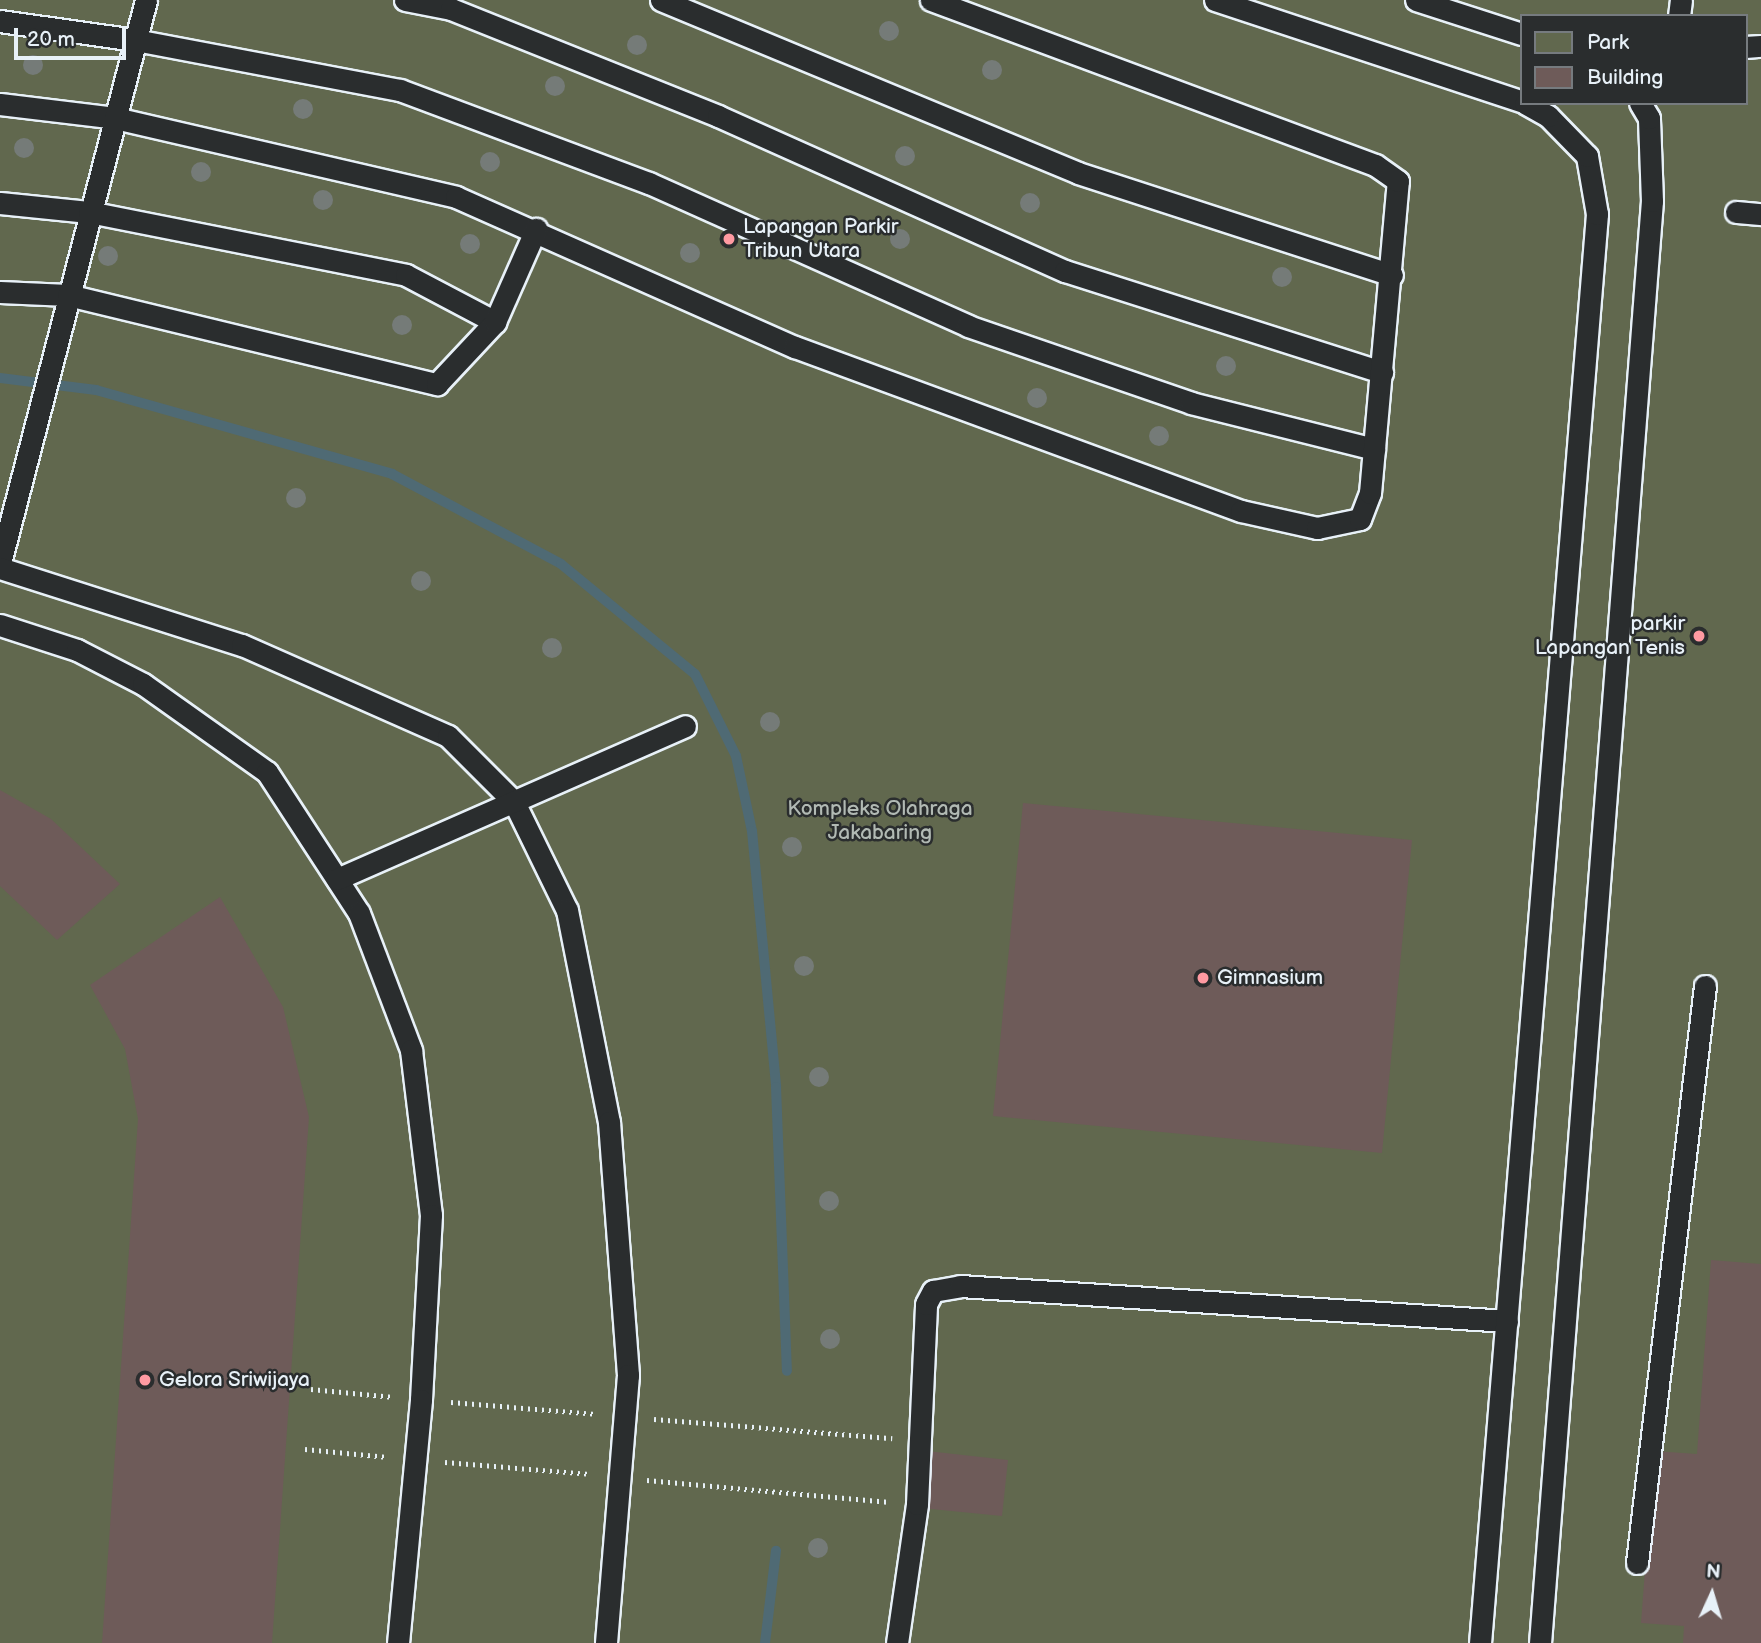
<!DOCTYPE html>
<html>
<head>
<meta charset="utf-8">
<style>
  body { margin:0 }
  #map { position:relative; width:1761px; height:1643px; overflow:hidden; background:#2a2d2e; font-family:"Balsamiq Sans",sans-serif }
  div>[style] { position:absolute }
  .green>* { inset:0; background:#61684e }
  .stream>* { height:10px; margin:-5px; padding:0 5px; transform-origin:5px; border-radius:5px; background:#4f6a74 }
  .building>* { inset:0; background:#6e5b59 }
  .path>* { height:4.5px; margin-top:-2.25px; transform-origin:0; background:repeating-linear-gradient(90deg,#e8f1f8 0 2px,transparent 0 7px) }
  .roads { filter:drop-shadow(2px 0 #e8f1f8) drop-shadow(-2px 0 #e8f1f8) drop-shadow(0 2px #e8f1f8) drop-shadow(0 -2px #e8f1f8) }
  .lane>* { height:21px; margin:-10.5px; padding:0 10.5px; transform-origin:10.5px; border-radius:10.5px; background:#2a2d2e }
  .trees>* { width:20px; height:20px; margin:-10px; border-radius:50%; background:#757b78 }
  .dots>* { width:19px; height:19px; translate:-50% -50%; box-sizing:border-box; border:4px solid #2a2d2e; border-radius:50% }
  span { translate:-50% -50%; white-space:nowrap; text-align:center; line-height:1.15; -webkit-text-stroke:5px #2a2d2e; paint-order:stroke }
  .poi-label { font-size:21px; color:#e8f1f8 }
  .left { translate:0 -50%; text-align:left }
  .right { translate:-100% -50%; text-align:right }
  .park-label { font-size:21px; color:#b2bab4 }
  .legend { position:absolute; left:1520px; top:14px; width:228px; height:91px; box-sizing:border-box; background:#2a2d2e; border:2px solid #767b7f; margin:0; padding:9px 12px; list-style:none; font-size:21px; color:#e8f1f8 }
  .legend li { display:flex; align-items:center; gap:14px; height:35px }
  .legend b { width:35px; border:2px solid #767b7f }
  .north { position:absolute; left:1677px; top:1559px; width:70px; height:70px; -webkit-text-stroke:5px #2a2d2e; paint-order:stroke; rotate:4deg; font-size:19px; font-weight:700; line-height:28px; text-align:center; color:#e8f1f8 }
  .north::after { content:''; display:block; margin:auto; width:24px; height:32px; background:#e8f1f8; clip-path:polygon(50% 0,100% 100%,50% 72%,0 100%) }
  .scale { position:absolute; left:14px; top:28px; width:112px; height:32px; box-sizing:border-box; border:4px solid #e8f1f8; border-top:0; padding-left:9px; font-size:21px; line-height:24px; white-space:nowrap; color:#e8f1f8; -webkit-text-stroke:5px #2a2d2e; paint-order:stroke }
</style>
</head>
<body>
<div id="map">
  <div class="green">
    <i style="clip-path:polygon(evenodd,0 0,1761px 0,1761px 1643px,0 1643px,0 0,1521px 16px,1745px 16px,1745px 103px,1521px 103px,1521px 16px)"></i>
  </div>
  <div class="stream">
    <i style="left:0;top:378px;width:97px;rotate:7.1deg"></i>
    <i style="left:96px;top:390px;width:308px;rotate:15.8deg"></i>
    <i style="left:392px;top:474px;width:191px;rotate:28deg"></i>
    <i style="left:561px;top:564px;width:173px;rotate:39.4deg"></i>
    <i style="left:695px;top:674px;width:92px;rotate:63.4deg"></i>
    <i style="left:736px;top:756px;width:77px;rotate:78deg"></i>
    <i style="left:752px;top:831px;width:257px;rotate:84.6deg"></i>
    <i style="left:776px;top:1087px;width:284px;rotate:87.8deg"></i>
    <i style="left:765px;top:1643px;width:93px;rotate:-83.2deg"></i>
  </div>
  <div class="building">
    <i style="clip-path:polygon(0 790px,51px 819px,120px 884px,57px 940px,0 886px)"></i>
    <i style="clip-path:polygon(1023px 803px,1412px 840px,1382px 1153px,993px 1116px)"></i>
    <i style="clip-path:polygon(220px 897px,283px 1007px,309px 1117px,272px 1643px,102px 1643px,138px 1119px,125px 1049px,90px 985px)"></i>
    <i style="clip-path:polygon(1711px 1260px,1761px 1264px,1761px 1643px,1683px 1643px,1684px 1626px,1641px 1623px,1654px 1451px,1697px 1454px)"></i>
    <i style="clip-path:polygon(927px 1451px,1008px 1460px,1002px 1516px,921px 1508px)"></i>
  </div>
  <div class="path">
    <i style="left:311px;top:1389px;width:83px;rotate:5.5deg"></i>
    <i style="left:451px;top:1402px;width:145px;rotate:4.7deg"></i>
    <i style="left:654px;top:1419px;width:239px;rotate:4.6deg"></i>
    <i style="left:305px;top:1449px;width:83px;rotate:5.5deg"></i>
    <i style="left:445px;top:1462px;width:145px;rotate:4.7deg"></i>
    <i style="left:647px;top:1480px;width:244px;rotate:5.2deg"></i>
  </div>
  <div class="roads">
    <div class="lane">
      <i style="left:405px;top:0;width:47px;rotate:11.1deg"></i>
      <i style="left:451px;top:9px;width:288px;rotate:21.8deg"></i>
      <i style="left:718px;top:116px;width:380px;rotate:24.1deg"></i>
      <i style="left:1065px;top:271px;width:333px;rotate:17.7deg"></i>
      <i style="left:661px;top:0;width:451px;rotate:22.5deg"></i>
      <i style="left:1078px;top:173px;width:330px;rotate:18deg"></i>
      <i style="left:1215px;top:0;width:322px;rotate:18.3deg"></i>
      <i style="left:1416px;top:0;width:110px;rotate:17.9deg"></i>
      <i style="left:1679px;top:16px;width:16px;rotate:-83deg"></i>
      <i style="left:0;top:21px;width:136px;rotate:8deg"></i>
      <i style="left:135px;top:40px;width:270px;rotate:10.7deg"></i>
      <i style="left:400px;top:90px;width:266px;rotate:20.5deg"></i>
      <i style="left:649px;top:183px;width:350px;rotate:24.1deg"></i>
      <i style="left:968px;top:326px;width:236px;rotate:19deg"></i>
      <i style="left:1191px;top:403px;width:189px;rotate:14.1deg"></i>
      <i style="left:1745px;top:47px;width:16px;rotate:-4deg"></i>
      <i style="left:0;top:104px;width:116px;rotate:6.9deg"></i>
      <i style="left:115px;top:118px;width:350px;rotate:13deg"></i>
      <i style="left:456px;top:197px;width:371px;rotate:23.9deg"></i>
      <i style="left:795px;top:347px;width:475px;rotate:20.2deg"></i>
      <i style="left:1241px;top:511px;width:78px;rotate:12.6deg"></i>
      <i style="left:1317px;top:528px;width:44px;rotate:-11.8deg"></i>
      <i style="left:1360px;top:519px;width:28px;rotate:-69deg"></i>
      <i style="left:1370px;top:493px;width:313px;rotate:-84.9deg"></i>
      <i style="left:1398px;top:181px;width:28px;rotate:-145deg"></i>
      <i style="left:1375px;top:165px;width:474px;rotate:-159.6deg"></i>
      <i style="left:0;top:203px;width:89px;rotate:5.8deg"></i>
      <i style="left:89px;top:212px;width:323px;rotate:11.2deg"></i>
      <i style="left:406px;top:275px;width:101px;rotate:27.8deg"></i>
      <i style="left:1736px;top:212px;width:25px;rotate:5deg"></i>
      <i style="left:0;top:292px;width:68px;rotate:2.5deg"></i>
      <i style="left:68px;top:295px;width:380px;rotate:13.6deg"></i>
      <i style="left:437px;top:384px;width:85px;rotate:-46.9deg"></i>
      <i style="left:495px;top:322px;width:102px;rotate:-66.2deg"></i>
      <i style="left:0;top:563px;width:582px;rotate:-75.46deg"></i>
      <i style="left:0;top:568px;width:254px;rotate:17.7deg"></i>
      <i style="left:242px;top:645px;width:225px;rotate:23.8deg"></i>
      <i style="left:448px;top:736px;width:93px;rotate:45deg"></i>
      <i style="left:514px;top:802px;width:120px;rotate:63.9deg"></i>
      <i style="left:567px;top:910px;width:216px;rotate:78.8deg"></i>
      <i style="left:609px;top:1122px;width:254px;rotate:85.7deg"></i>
      <i style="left:628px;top:1375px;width:269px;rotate:94.7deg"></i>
      <i style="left:0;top:625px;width:81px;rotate:18deg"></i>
      <i style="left:77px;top:650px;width:74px;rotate:27.3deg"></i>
      <i style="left:143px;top:684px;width:152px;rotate:35.4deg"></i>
      <i style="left:267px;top:772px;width:168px;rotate:56.9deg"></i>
      <i style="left:359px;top:913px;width:147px;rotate:69.2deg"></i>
      <i style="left:411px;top:1050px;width:166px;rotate:83.1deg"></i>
      <i style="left:431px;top:1215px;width:185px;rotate:93.1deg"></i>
      <i style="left:421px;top:1400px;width:244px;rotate:95.4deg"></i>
      <i style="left:337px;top:879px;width:380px;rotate:-23.7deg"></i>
      <i style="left:1637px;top:1563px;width:581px;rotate:-83.28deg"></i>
      <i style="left:897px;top:1643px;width:140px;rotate:-81.8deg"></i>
      <i style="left:917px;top:1504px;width:200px;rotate:-87.4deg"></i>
      <i style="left:926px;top:1304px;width:15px;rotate:-62deg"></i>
      <i style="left:933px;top:1291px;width:27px;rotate:-10deg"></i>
      <i style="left:960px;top:1286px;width:548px;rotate:3.66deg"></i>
      <i style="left:1480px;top:1643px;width:1434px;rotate:-85.32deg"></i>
      <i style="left:1597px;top:214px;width:59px;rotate:-99.8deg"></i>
      <i style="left:1587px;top:156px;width:56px;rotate:-134.3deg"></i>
      <i style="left:1548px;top:116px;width:26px;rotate:-151deg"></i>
      <i style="left:1540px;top:1643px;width:1446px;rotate:-85.56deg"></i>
      <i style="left:1652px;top:201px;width:83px;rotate:-92.1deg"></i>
      <i style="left:1649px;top:118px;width:17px;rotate:-121deg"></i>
    </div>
  </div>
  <div class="trees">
    <i style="left:889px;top:31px"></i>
    <i style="left:637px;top:45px"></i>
    <i style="left:33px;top:65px"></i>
    <i style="left:992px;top:70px"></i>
    <i style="left:555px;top:86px"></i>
    <i style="left:303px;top:109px"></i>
    <i style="left:24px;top:148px"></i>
    <i style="left:905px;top:156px"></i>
    <i style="left:490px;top:162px"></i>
    <i style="left:201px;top:172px"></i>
    <i style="left:323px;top:200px"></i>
    <i style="left:1030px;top:203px"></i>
    <i style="left:900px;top:239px"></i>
    <i style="left:470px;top:244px"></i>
    <i style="left:690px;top:253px"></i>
    <i style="left:108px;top:256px"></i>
    <i style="left:1282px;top:277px"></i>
    <i style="left:402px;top:325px"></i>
    <i style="left:1226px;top:366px"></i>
    <i style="left:1037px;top:398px"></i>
    <i style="left:1159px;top:436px"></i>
    <i style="left:296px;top:498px"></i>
    <i style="left:421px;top:581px"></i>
    <i style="left:552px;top:648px"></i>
    <i style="left:770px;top:722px"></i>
    <i style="left:792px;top:847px"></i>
    <i style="left:804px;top:966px"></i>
    <i style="left:819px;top:1077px"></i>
    <i style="left:829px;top:1201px"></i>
    <i style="left:830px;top:1339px"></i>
    <i style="left:818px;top:1548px"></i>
  </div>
  <div class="dots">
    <i style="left:729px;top:239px;background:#ff9aa2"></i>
    <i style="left:1699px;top:636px;background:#ff9aa2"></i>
    <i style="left:1203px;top:978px;background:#ff9aa2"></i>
    <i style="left:145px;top:1380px;background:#ff9aa2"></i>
  </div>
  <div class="poi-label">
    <span class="left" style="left:743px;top:239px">Lapangan Parkir<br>Tribun Utara</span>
    <span class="right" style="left:1685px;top:636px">parkir<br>Lapangan Tenis</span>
    <span class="left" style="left:1217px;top:978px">Gimnasium</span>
    <span class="left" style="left:159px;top:1380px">Gelora Sriwijaya</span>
  </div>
  <div class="park-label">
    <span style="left:880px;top:821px">Kompleks Olahraga<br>Jakabaring</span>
  </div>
  <ul class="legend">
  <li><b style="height:19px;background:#61684e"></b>Park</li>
  <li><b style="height:19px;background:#6e5b59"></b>Building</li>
  </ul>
  <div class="north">N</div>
  <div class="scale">20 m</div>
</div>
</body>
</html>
